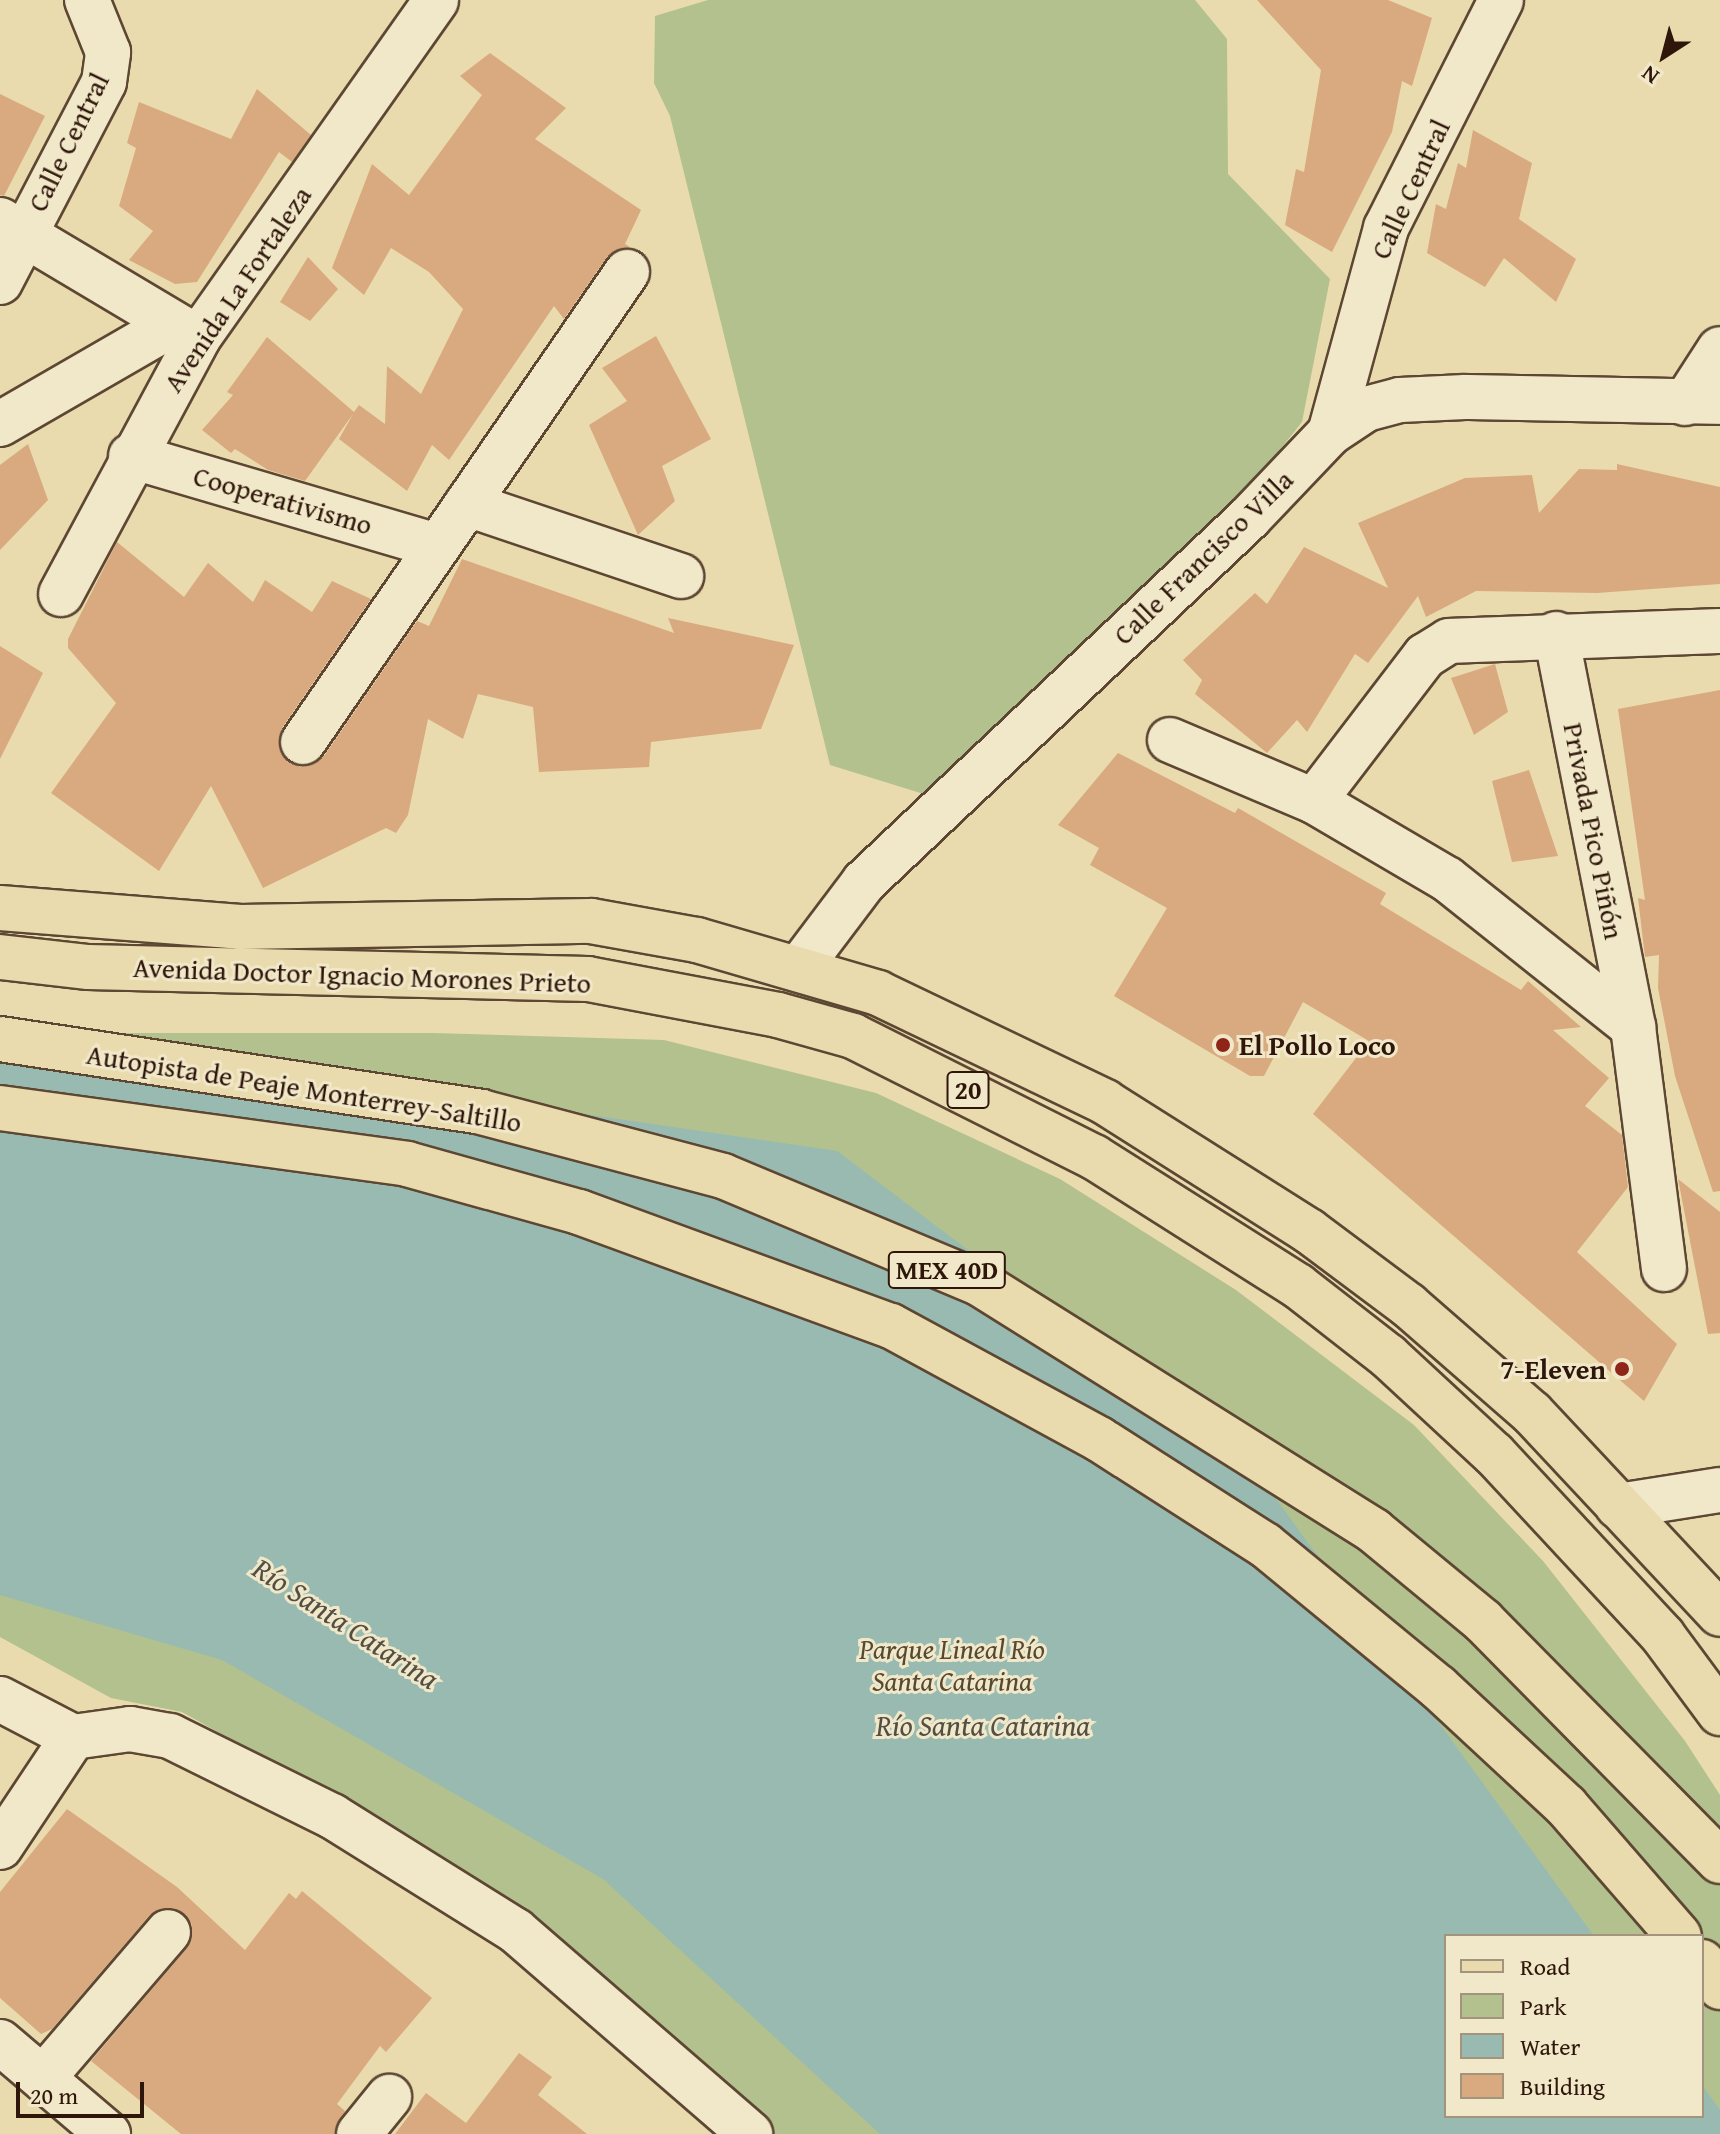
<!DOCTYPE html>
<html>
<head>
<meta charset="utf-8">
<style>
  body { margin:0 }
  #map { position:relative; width:1720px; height:2134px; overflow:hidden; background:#e9dbae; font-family:"Gentium Book Plus",serif }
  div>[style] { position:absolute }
  .green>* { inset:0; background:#b2c18e }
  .water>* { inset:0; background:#98bab0 }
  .building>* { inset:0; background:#d9aa7f }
  .roads { filter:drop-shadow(2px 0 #5d4733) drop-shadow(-2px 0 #5d4733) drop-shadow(0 2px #5d4733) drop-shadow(0 -2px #5d4733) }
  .minor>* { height:44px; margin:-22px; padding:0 22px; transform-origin:22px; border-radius:22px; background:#f1e8ca }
  .major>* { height:44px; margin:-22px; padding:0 22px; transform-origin:22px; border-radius:22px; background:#e9dbae }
  .highway>* { height:44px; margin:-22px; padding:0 22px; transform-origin:22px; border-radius:22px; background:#e9dbae }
  .dots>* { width:22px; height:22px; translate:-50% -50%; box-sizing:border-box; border:4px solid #f1e8ca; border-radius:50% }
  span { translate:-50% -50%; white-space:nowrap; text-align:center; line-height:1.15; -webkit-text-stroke:6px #f1e8ca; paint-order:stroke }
  .shield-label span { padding:2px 6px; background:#f1e8ca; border:2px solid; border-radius:6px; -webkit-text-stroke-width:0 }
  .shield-label { font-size:26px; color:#2e160a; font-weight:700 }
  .street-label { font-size:28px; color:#2e160a }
  .poi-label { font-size:28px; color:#2e160a; font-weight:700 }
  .left { translate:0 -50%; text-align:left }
  .right { translate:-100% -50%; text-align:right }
  .park-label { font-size:28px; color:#564932; font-style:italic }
  .water-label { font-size:30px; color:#534f44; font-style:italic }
  .legend { position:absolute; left:1444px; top:1934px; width:260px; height:184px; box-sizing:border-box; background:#f1e8ca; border:2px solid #a3947d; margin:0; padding:10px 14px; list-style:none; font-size:24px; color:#2e160a }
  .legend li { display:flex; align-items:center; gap:16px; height:40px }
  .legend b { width:40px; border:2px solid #a3947d }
  .north { position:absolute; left:1624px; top:16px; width:80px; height:80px; -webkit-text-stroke:6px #f1e8ca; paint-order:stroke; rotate:216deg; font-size:22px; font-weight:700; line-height:32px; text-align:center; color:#2e160a }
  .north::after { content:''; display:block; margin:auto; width:28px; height:36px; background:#2e160a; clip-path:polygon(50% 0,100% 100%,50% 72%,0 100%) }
  .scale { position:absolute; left:16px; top:2082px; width:128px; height:36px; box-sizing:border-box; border:4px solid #2e160a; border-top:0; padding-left:10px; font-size:24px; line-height:28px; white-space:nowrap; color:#2e160a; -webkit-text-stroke:6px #f1e8ca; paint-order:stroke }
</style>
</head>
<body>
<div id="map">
  <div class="green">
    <i style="clip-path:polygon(708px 0,1195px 0,1227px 39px,1228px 174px,1330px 279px,1302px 422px,1237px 504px,927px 795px,830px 765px,670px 116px,654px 83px,655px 16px)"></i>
    <i style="clip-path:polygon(evenodd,0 1033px,433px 1033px,664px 1040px,876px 1093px,1060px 1179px,1236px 1290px,1414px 1425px,1543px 1561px,1685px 1741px,1720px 1795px,1720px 2134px,770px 2134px,534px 1919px,440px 1856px,182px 1712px,111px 1698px,0 1637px,0 1033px,1446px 1936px,1702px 1936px,1702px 2116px,1446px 2116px,1446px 1936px)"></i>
  </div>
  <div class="water">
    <i style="clip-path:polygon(0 1029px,837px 1151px,1250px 1463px,1594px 1936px,1446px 1936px,1446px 2116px,1702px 2116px,1702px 2085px,1720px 2110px,1720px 2134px,880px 2134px,603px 1879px,222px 1660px,0 1595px)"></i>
  </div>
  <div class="building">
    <i style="clip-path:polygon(1257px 0,1388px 0,1432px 18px,1412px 86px,1402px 81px,1392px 132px,1332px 252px,1285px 225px,1296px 169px,1304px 172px,1321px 70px)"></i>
    <i style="clip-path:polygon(490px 53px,566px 108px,535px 139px,641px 210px,625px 244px,630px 247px,607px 257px,564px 319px,554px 306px,449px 460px,432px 445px,407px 491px,339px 439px,353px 414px,305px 481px,268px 470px,235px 449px,231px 453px,202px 430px,233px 395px,227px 392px,267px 337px,354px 412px,359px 405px,385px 424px,387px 366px,421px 394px,463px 309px,429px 272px,391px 248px,364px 295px,332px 268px,372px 164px,409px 195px,482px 95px,460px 76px)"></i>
    <i style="clip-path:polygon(257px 89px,311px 135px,292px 162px,279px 152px,197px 282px,175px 284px,129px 260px,153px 231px,119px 206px,136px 148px,127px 143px,139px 102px,231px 139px)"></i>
    <i style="clip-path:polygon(0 94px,45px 116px,4px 196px,0 195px)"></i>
    <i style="clip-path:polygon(1473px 130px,1532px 163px,1519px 219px,1576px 259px,1556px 302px,1504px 258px,1485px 287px,1427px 253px,1436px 204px,1446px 209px,1458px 163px,1466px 168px)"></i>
    <i style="clip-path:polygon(308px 257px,338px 289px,310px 321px,280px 302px)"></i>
    <i style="clip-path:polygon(656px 336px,711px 439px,662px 466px,675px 501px,638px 535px,589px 425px,627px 401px,602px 368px)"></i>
    <i style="clip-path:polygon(28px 444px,48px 500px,0 550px,0 465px)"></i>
    <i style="clip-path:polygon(1617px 464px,1720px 487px,1720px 584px,1597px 593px,1476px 591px,1426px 617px,1418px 596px,1368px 663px,1355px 654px,1307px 732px,1297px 720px,1267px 753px,1195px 694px,1202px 680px,1183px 660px,1255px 593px,1267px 604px,1304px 547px,1388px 588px,1358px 523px,1465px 478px,1532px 475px,1539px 513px,1579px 469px,1617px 470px)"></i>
    <i style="clip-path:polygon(117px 542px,184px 597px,208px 563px,253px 602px,265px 580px,312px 612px,332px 581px,371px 599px,282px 728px,281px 753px,300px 767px,324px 756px,417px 621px,429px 626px,462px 559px,674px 633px,668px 618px,794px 645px,761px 729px,651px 742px,649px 767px,539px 772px,533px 707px,478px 694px,463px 739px,428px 719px,408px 815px,396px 833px,386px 828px,263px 888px,211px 786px,159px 871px,51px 793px,116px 703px,68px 648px,68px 639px)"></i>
    <i style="clip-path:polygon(0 646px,43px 673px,0 759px)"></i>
    <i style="clip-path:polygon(1495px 664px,1508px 712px,1474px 735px,1451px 678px)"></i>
    <i style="clip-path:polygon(1720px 690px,1720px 1191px,1713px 1192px,1675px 1076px,1658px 988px,1659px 955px,1645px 957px,1638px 898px,1645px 900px,1618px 709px)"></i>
    <i style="clip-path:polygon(1118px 753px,1235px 813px,1238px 808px,1386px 893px,1380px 904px,1521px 990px,1528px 981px,1581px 1027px,1553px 1030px,1609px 1078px,1585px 1106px,1622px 1135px,1628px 1187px,1577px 1252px,1677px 1344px,1644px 1401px,1313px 1114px,1369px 1041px,1303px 1002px,1264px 1076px,1250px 1076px,1114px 996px,1167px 908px,1090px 865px,1099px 848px,1058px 825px)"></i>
    <i style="clip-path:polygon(1529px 770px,1558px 856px,1512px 862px,1492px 781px)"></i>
    <i style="clip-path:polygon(1678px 1179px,1720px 1212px,1720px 1333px,1708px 1334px)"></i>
    <i style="clip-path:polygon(67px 1809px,177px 1887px,245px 1950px,289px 1893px,296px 1899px,302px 1891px,432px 1998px,386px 2052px,380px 2046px,337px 2104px,345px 2111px,335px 2134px,181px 2134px,91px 2061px,187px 1948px,192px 1924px,173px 1908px,149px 1916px,52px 2029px,41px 2034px,0 1998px,0 1892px)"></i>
    <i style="clip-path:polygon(519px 2053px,552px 2077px,538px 2095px,587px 2134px,395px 2134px,426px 2093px,466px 2123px)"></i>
  </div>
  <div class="roads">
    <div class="minor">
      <i style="left:0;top:220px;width:230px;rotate:30.8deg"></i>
      <i style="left:0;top:282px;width:225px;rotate:-62.5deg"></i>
      <i style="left:104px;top:82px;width:30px;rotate:-82deg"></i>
      <i style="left:108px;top:52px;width:56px;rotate:-112deg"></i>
      <i style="left:1685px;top:403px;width:64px;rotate:-57.1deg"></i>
      <i style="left:0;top:424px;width:200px;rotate:-30deg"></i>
      <i style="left:1330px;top:433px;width:213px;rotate:-74.7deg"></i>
      <i style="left:1386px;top:228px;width:255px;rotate:-63.2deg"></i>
      <i style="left:131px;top:456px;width:316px;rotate:16.4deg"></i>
      <i style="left:467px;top:504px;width:226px;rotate:18.6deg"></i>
      <i style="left:61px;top:594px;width:290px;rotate:-61.8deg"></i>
      <i style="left:198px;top:338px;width:413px;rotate:-54.8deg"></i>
      <i style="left:1556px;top:634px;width:400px;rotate:78.9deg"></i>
      <i style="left:1633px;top:1027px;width:244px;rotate:82.7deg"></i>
      <i style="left:1170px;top:740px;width:156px;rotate:23deg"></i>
      <i style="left:1314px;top:801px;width:154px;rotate:30.4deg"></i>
      <i style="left:1447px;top:879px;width:238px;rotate:38.5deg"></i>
      <i style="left:303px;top:742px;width:571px;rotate:-55.42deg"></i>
      <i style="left:1314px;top:801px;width:183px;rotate:-52.6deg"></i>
      <i style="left:1425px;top:656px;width:28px;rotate:-32deg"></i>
      <i style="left:1449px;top:641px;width:271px;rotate:-2.1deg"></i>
      <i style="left:800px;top:967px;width:106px;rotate:-53deg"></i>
      <i style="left:864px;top:882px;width:530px;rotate:-43.39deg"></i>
      <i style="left:1249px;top:518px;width:117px;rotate:-46.4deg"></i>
      <i style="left:1330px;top:433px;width:43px;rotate:-33.7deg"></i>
      <i style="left:1366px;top:409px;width:35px;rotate:-15deg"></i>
      <i style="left:1400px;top:400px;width:65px;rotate:-2.6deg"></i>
      <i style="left:1465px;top:397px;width:255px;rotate:1.1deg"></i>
      <i style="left:1618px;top:1506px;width:103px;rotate:-8.9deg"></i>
      <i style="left:0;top:1699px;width:82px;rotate:27.5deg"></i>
      <i style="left:73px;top:1737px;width:58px;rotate:-8deg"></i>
      <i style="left:130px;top:1729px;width:41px;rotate:9.9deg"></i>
      <i style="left:170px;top:1736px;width:181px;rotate:26.3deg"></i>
      <i style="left:332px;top:1816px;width:217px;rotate:32deg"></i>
      <i style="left:516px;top:1931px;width:310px;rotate:40.9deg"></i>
      <i style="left:0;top:1847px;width:132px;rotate:-56.4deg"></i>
      <i style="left:0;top:2042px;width:142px;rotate:40.4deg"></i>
      <i style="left:43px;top:2078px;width:192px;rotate:-49.4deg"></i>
      <i style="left:359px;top:2134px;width:48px;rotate:-51deg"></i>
    </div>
    <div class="major">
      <i style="left:0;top:908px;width:241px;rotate:4.5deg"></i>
      <i style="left:240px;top:927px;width:351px;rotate:-1deg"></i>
      <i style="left:591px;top:921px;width:108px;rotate:10.2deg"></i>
      <i style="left:697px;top:940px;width:189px;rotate:16.3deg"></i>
      <i style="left:878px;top:993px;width:252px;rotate:25.6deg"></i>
      <i style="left:1105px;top:1102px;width:241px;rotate:32.3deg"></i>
      <i style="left:1309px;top:1231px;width:124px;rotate:36.8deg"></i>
      <i style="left:1408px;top:1305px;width:164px;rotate:41.1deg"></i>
      <i style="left:1532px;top:1413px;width:275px;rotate:46.9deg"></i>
      <i style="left:0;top:957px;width:89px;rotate:6.5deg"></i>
      <i style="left:88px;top:967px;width:500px;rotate:1.37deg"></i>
      <i style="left:588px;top:979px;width:193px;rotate:10.7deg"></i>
      <i style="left:778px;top:1015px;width:78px;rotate:15.6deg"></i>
      <i style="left:853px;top:1036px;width:270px;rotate:26.7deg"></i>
      <i style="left:1094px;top:1157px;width:241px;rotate:32.3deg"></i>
      <i style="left:1298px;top:1286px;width:114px;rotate:37.9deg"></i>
      <i style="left:1388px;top:1356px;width:144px;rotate:42.8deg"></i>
      <i style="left:1494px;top:1454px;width:248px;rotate:47.1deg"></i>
      <i style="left:1663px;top:1636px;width:96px;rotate:53.5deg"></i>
    </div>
    <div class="highway">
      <i style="left:0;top:1039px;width:487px;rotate:8.6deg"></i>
      <i style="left:481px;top:1112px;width:250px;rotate:14.8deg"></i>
      <i style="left:723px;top:1176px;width:277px;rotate:22.7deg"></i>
      <i style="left:979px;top:1283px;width:466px;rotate:32.1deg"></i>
      <i style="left:1374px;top:1531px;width:141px;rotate:39.5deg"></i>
      <i style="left:1483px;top:1621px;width:337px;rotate:45.4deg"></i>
      <i style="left:0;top:1108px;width:411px;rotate:7.8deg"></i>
      <i style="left:407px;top:1164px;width:179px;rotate:15.6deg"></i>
      <i style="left:579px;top:1212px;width:332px;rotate:20.1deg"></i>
      <i style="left:891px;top:1326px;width:237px;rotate:28.5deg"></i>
      <i style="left:1099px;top:1439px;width:197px;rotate:32.6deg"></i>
      <i style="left:1265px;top:1545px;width:224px;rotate:39.4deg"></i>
      <i style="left:1438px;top:1687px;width:175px;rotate:42.9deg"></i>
      <i style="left:1566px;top:1806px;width:172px;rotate:49deg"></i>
      <i style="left:1702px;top:1962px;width:31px;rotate:54deg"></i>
    </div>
  </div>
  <div class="dots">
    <i style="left:1223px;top:1045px;background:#8f2418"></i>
    <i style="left:1622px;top:1369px;background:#8f2418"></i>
  </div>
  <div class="shield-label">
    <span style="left:968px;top:1090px">20</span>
    <span style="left:947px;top:1270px">MEX 40D</span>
  </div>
  <div class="street-label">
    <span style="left:68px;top:142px;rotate:-64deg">Calle Central</span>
    <span style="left:1410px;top:189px;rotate:-65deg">Calle Central</span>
    <span style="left:237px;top:289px;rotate:-56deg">Avenida La Fortaleza</span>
    <span style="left:283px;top:500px;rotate:16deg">Cooperativismo</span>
    <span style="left:1203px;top:557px;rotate:-44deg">Calle Francisco Villa</span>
    <span style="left:1594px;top:831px;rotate:79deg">Privada Pico Piñón</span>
    <span style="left:362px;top:975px;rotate:2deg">Avenida Doctor Ignacio Morones Prieto</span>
    <span style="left:304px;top:1088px;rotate:9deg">Autopista de Peaje Monterrey-Saltillo</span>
  </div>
  <div class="poi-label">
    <span class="left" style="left:1239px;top:1045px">El Pollo Loco</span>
    <span class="right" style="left:1606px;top:1369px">7-Eleven</span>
  </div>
  <div class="park-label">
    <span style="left:952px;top:1665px">Parque Lineal Río<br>Santa Catarina</span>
  </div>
  <div class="water-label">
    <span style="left:346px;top:1623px;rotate:33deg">Río Santa Catarina</span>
    <span style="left:983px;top:1725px">Río Santa Catarina</span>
  </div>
  <ul class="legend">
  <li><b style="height:10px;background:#e9dbae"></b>Road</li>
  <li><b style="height:22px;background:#b2c18e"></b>Park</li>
  <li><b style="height:22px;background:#98bab0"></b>Water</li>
  <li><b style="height:22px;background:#d9aa7f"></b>Building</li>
  </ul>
  <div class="north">N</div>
  <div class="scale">20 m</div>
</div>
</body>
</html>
